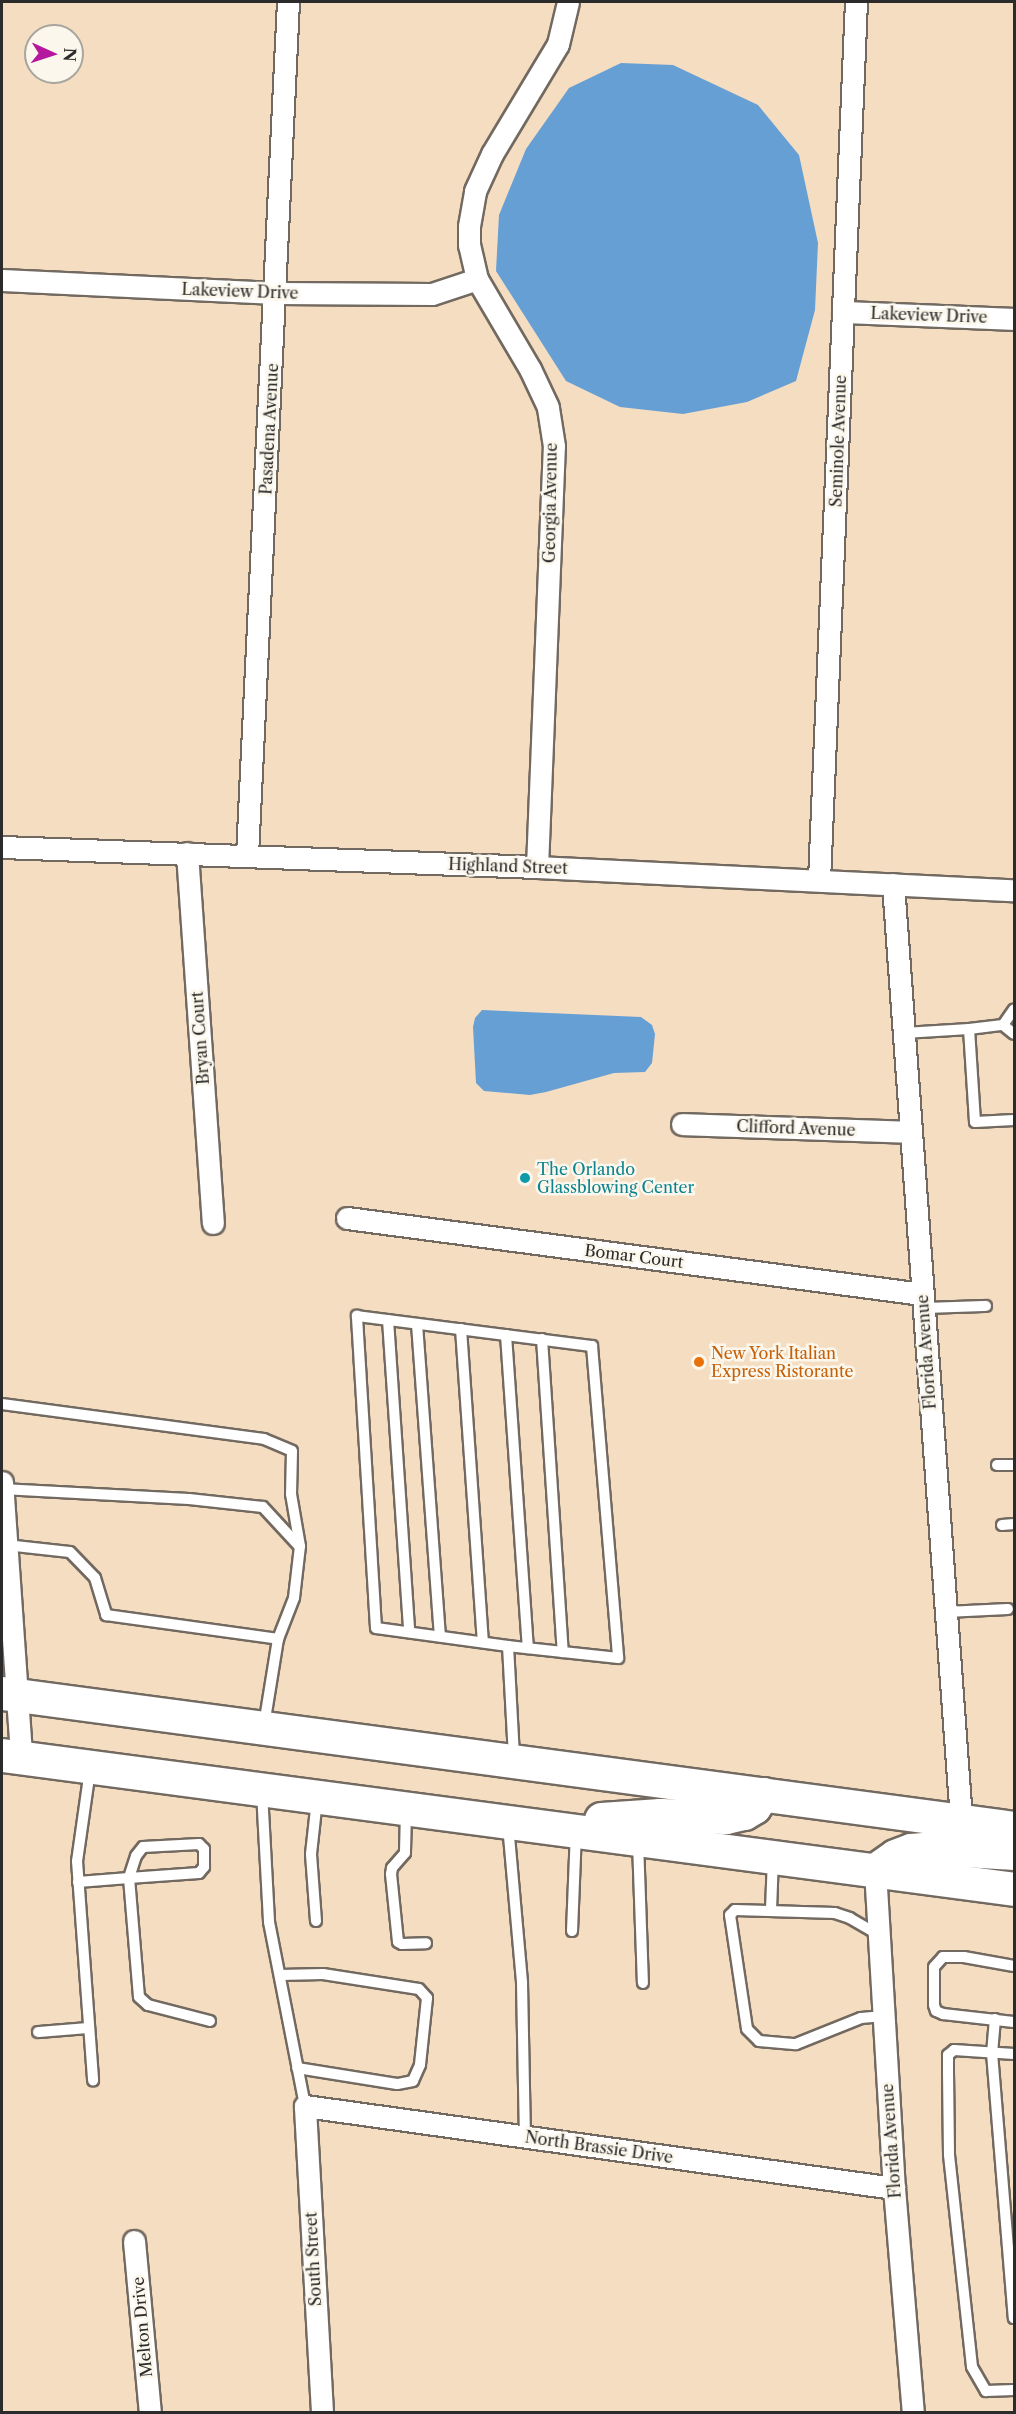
<!DOCTYPE html>
<html>
<head>
<meta charset="utf-8">
<style>
  body { margin:0 }
  #map { position:relative; width:1016px; height:2414px; overflow:hidden; background:#f5ddc1; font-family:"Libre Caslon Text",serif }
  div>[style] { position:absolute }
  .water>* { inset:0; background:#659fd4 }
  .roads { filter:drop-shadow(2px 0 #726960) drop-shadow(-2px 0 #726960) drop-shadow(0 2px #726960) drop-shadow(0 -2px #726960) }
  .lane>* { height:10px; margin:-5px; padding:0 5px; transform-origin:5px; border-radius:5px; background:#fff }
  .street>* { height:21px; margin:-10.5px; padding:0 10.5px; transform-origin:10.5px; border-radius:10.5px; background:#fff }
  .primary>* { height:33px; margin:-16.5px; padding:0 16.5px; transform-origin:16.5px; border-radius:16.5px; background:#fff }
  .dots>* { width:16px; height:16px; translate:-50% -50%; box-sizing:border-box; border:3px solid #fbf7ec; border-radius:50% }
  span { translate:-50% -50%; white-space:nowrap; text-align:center; line-height:1.15; -webkit-text-stroke:5px #fbf7ec; paint-order:stroke }
  .street-label { font-size:16px; color:#2b2b2b }
  .culture-label { font-size:16px; color:#0d838f }
  .left { translate:0 -50%; text-align:left }
  .food-label { font-size:16px; color:#c56008 }
  .frame { position:absolute; inset:0; border:3px solid #2b2b2b; pointer-events:none }
  .north { position:absolute; left:24px; top:24px; width:60px; height:60px; box-sizing:border-box; background:#fbf7ec; border:2px solid #a8a59f; border-radius:50%; rotate:93deg; font-size:16px; font-weight:700; line-height:24px; text-align:center; color:#2b2b2b }
  .north::after { content:''; display:block; margin:auto; width:21px; height:27px; background:#b5179e; clip-path:polygon(50% 0,100% 100%,50% 72%,0 100%) }
</style>
</head>
<body>
<div id="map">
  <div class="water">
    <i style="clip-path:polygon(621px 63px,673px 65px,758px 105px,799px 155px,818px 243px,815px 310px,796px 381px,747px 402px,683px 414px,620px 407px,566px 381px,496px 271px,499px 215px,526px 149px,569px 88px)"></i>
    <i style="clip-path:polygon(482px 1010px,641px 1017px,652px 1025px,655px 1034px,652px 1063px,645px 1072px,614px 1073px,546px 1092px,530px 1095px,484px 1091px,476px 1083px,473px 1027px,475px 1018px)"></i>
  </div>
  <div class="roads">
    <div class="lane">
      <i style="left:1003px;top:1025px;width:19px;rotate:-55deg"></i>
      <i style="left:969px;top:1029px;width:34px;rotate:-7deg"></i>
      <i style="left:1003px;top:1025px;width:14px;rotate:39deg"></i>
      <i style="left:904px;top:1033px;width:65px;rotate:-3.5deg"></i>
      <i style="left:969px;top:1029px;width:93px;rotate:86.3deg"></i>
      <i style="left:975px;top:1122px;width:39px;rotate:-3deg"></i>
      <i style="left:923px;top:1308px;width:63px;rotate:-1.8deg"></i>
      <i style="left:388px;top:1320px;width:313px;rotate:86.1deg"></i>
      <i style="left:417px;top:1324px;width:313px;rotate:85.8deg"></i>
      <i style="left:461px;top:1329px;width:314px;rotate:86deg"></i>
      <i style="left:506px;top:1335px;width:314px;rotate:86deg"></i>
      <i style="left:542px;top:1339px;width:314px;rotate:86.2deg"></i>
      <i style="left:2px;top:1404px;width:264px;rotate:7.6deg"></i>
      <i style="left:264px;top:1439px;width:30px;rotate:23deg"></i>
      <i style="left:292px;top:1451px;width:43px;rotate:91.3deg"></i>
      <i style="left:291px;top:1494px;width:53px;rotate:80.2deg"></i>
      <i style="left:300px;top:1546px;width:52px;rotate:96.6deg"></i>
      <i style="left:294px;top:1598px;width:44px;rotate:111.3deg"></i>
      <i style="left:278px;top:1639px;width:87px;rotate:99.2deg"></i>
      <i style="left:997px;top:1465px;width:17px"></i>
      <i style="left:2px;top:1489px;width:187px;rotate:3.1deg"></i>
      <i style="left:189px;top:1499px;width:74px;rotate:6.2deg"></i>
      <i style="left:263px;top:1507px;width:53px;rotate:47.3deg"></i>
      <i style="left:1002px;top:1525px;width:12px;rotate:-5deg"></i>
      <i style="left:6px;top:1545px;width:64px;rotate:6.2deg"></i>
      <i style="left:70px;top:1552px;width:36px;rotate:46deg"></i>
      <i style="left:95px;top:1578px;width:39px;rotate:73deg"></i>
      <i style="left:106px;top:1615px;width:174px;rotate:7.9deg"></i>
      <i style="left:946px;top:1612px;width:62px;rotate:-2.8deg"></i>
      <i style="left:508px;top:1646px;width:133px;rotate:-172.2deg"></i>
      <i style="left:376px;top:1628px;width:313px;rotate:-93.5deg"></i>
      <i style="left:357px;top:1316px;width:237px;rotate:7.3deg"></i>
      <i style="left:592px;top:1346px;width:313px;rotate:85.2deg"></i>
      <i style="left:618px;top:1658px;width:111px;rotate:-173.8deg"></i>
      <i style="left:508px;top:1646px;width:112px;rotate:86.9deg"></i>
      <i style="left:90px;top:1770px;width:92px;rotate:98.1deg"></i>
      <i style="left:77px;top:1861px;width:220px;rotate:85.8deg"></i>
      <i style="left:262px;top:1792px;width:130px;rotate:86.9deg"></i>
      <i style="left:269px;top:1922px;width:187px;rotate:78.9deg"></i>
      <i style="left:406px;top:1811px;width:42px;rotate:91.4deg"></i>
      <i style="left:405px;top:1853px;width:20px;rotate:131deg"></i>
      <i style="left:392px;top:1868px;width:6px;rotate:99deg"></i>
      <i style="left:391px;top:1874px;width:68px;rotate:84.1deg"></i>
      <i style="left:398px;top:1942px;width:4px;rotate:27deg"></i>
      <i style="left:402px;top:1944px;width:24px;rotate:-2deg"></i>
      <i style="left:508px;top:1825px;width:159px;rotate:84.9deg"></i>
      <i style="left:522px;top:1983px;width:153px;rotate:88.9deg"></i>
      <i style="left:638px;top:1842px;width:141px;rotate:88deg"></i>
      <i style="left:78px;top:1882px;width:51px;rotate:-4.5deg"></i>
      <i style="left:129px;top:1878px;width:70px;rotate:-4.1deg"></i>
      <i style="left:199px;top:1873px;width:8px;rotate:-50deg"></i>
      <i style="left:204px;top:1867px;width:18px;rotate:-90deg"></i>
      <i style="left:204px;top:1849px;width:7px;rotate:-135deg"></i>
      <i style="left:199px;top:1844px;width:56px;rotate:176.9deg"></i>
      <i style="left:143px;top:1847px;width:11px;rotate:128deg"></i>
      <i style="left:136px;top:1856px;width:23px;rotate:108deg"></i>
      <i style="left:129px;top:1878px;width:119px;rotate:85.2deg"></i>
      <i style="left:139px;top:1997px;width:12px;rotate:42deg"></i>
      <i style="left:148px;top:2005px;width:64px;rotate:14.5deg"></i>
      <i style="left:771px;top:1910px;width:51px;rotate:-87.8deg"></i>
      <i style="left:316px;top:1921px;width:67px;rotate:-94.3deg"></i>
      <i style="left:311px;top:1854px;width:54px;rotate:-83.7deg"></i>
      <i style="left:572px;top:1931px;width:98px;rotate:-87.7deg"></i>
      <i style="left:879px;top:1935px;width:34px;rotate:-150deg"></i>
      <i style="left:850px;top:1918px;width:16px;rotate:-162deg"></i>
      <i style="left:835px;top:1913px;width:100px;rotate:-178.3deg"></i>
      <i style="left:735px;top:1910px;width:7px;rotate:135deg"></i>
      <i style="left:730px;top:1915px;width:115px;rotate:81.5deg"></i>
      <i style="left:747px;top:2029px;width:17px;rotate:45deg"></i>
      <i style="left:759px;top:2041px;width:37px;rotate:5deg"></i>
      <i style="left:796px;top:2044px;width:70px;rotate:-21.8deg"></i>
      <i style="left:861px;top:2018px;width:23px;rotate:-5deg"></i>
      <i style="left:1014px;top:1966px;width:51px;rotate:-169.8deg"></i>
      <i style="left:964px;top:1957px;width:21px;rotate:180deg"></i>
      <i style="left:943px;top:1957px;width:13px;rotate:132deg"></i>
      <i style="left:934px;top:1967px;width:38px;rotate:90deg"></i>
      <i style="left:934px;top:2005px;width:6px;rotate:72deg"></i>
      <i style="left:936px;top:2011px;width:8px;rotate:23deg"></i>
      <i style="left:943px;top:2014px;width:71px;rotate:6.4deg"></i>
      <i style="left:280px;top:1975px;width:43px;rotate:-1.3deg"></i>
      <i style="left:323px;top:1974px;width:97px;rotate:8.9deg"></i>
      <i style="left:419px;top:1989px;width:12px;rotate:48deg"></i>
      <i style="left:427px;top:1998px;width:67px;rotate:96deg"></i>
      <i style="left:420px;top:2065px;width:17px;rotate:114deg"></i>
      <i style="left:413px;top:2081px;width:16px;rotate:169deg"></i>
      <i style="left:397px;top:2084px;width:101px;rotate:-170.9deg"></i>
      <i style="left:995px;top:2019px;width:34px;rotate:95deg"></i>
      <i style="left:992px;top:2053px;width:266px;rotate:85.3deg"></i>
      <i style="left:38px;top:2032px;width:51px;rotate:-4.5deg"></i>
      <i style="left:1014px;top:2054px;width:60px;rotate:-176.2deg"></i>
      <i style="left:954px;top:2050px;width:8px;rotate:140deg"></i>
      <i style="left:948px;top:2055px;width:17px;rotate:90deg"></i>
      <i style="left:948px;top:2072px;width:83px;rotate:89.3deg"></i>
      <i style="left:949px;top:2155px;width:213px;rotate:83.8deg"></i>
      <i style="left:972px;top:2367px;width:28px;rotate:60deg"></i>
      <i style="left:986px;top:2391px;width:28px;rotate:-2deg"></i>
    </div>
    <div class="street">
      <i style="left:2px;top:280px;width:274px;rotate:2.7deg"></i>
      <i style="left:276px;top:293px;width:156px;rotate:0.4deg"></i>
      <i style="left:432px;top:294px;width:47px;rotate:-18.4deg"></i>
      <i style="left:843px;top:312px;width:171px;rotate:2.3deg"></i>
      <i style="left:2px;top:847px;width:535px;rotate:2.14deg"></i>
      <i style="left:537px;top:867px;width:478px;rotate:2.8deg"></i>
      <i style="left:187px;top:853px;width:371px;rotate:86deg"></i>
      <i style="left:247px;top:855px;width:854px;rotate:-87.25deg"></i>
      <i style="left:537px;top:867px;width:421px;rotate:-87.7deg"></i>
      <i style="left:554px;top:446px;width:39px;rotate:-99deg"></i>
      <i style="left:548px;top:407px;width:42px;rotate:-115.3deg"></i>
      <i style="left:530px;top:369px;width:104px;rotate:-120.5deg"></i>
      <i style="left:477px;top:279px;width:35px;rotate:-103deg"></i>
      <i style="left:469px;top:245px;width:19px;rotate:-90deg"></i>
      <i style="left:469px;top:226px;width:36px;rotate:-80deg"></i>
      <i style="left:475px;top:191px;width:41px;rotate:-65.3deg"></i>
      <i style="left:492px;top:154px;width:128px;rotate:-59deg"></i>
      <i style="left:558px;top:44px;width:43px;rotate:-76.6deg"></i>
      <i style="left:819px;top:880px;width:879px;rotate:-87.59deg"></i>
      <i style="left:893px;top:884px;width:938px;rotate:85.84deg"></i>
      <i style="left:682px;top:1124px;width:229px;rotate:2deg"></i>
      <i style="left:347px;top:1218px;width:580px;rotate:7.53deg"></i>
      <i style="left:2px;top:1482px;width:276px;rotate:86deg"></i>
      <i style="left:875px;top:1870px;width:319px;rotate:86.6deg"></i>
      <i style="left:894px;top:2188px;width:225px;rotate:85.2deg"></i>
      <i style="left:134px;top:2241px;width:172px;rotate:84.7deg"></i>
      <i style="left:322px;top:2412px;width:306px;rotate:-93.2deg"></i>
      <i style="left:305px;top:2106px;width:595px;rotate:7.93deg"></i>
    </div>
    <div class="primary">
      <i style="left:2px;top:1693px;width:1021px;rotate:7.6deg"></i>
      <i style="left:2px;top:1755px;width:1021px;rotate:7.54deg"></i>
      <i style="left:601px;top:1819px;width:59px;rotate:-3.9deg"></i>
      <i style="left:660px;top:1815px;width:66px;rotate:1.7deg"></i>
      <i style="left:726px;top:1817px;width:18px;rotate:-13deg"></i>
      <i style="left:744px;top:1813px;width:12px;rotate:-31deg"></i>
      <i style="left:754px;top:1807px;width:16px;rotate:-55deg"></i>
      <i style="left:875px;top:1870px;width:24px;rotate:-35deg"></i>
      <i style="left:895px;top:1856px;width:17px;rotate:-21deg"></i>
      <i style="left:911px;top:1850px;width:22px;rotate:-5deg"></i>
      <i style="left:933px;top:1848px;width:81px;rotate:3.5deg"></i>
    </div>
  </div>
  <div class="dots">
    <i style="left:525px;top:1178px;background:#0f9aa8"></i>
    <i style="left:699px;top:1362px;background:#e8710a"></i>
  </div>
  <div class="street-label">
    <span style="left:240px;top:291px;rotate:2deg">Lakeview Drive</span>
    <span style="left:929px;top:315px;rotate:2deg">Lakeview Drive</span>
    <span style="left:269px;top:429px;rotate:-87deg">Pasadena Avenue</span>
    <span style="left:838px;top:441px;rotate:-88deg">Seminole Avenue</span>
    <span style="left:550px;top:503px;rotate:-89deg">Georgia Avenue</span>
    <span style="left:508px;top:866px;rotate:2deg">Highland Street</span>
    <span style="left:200px;top:1038px;rotate:-94deg">Bryan Court</span>
    <span style="left:796px;top:1128px;rotate:2deg">Clifford Avenue</span>
    <span style="left:634px;top:1256px;rotate:7deg">Bomar Court</span>
    <span style="left:926px;top:1352px;rotate:-94deg">Florida Avenue</span>
    <span style="left:891px;top:2141px;rotate:-94deg">Florida Avenue</span>
    <span style="left:599px;top:2147px;rotate:8deg">North Brassie Drive</span>
    <span style="left:313px;top:2259px;rotate:-93deg">South Street</span>
    <span style="left:142px;top:2327px;rotate:-95deg">Melton Drive</span>
  </div>
  <div class="culture-label">
    <span class="left" style="left:537px;top:1178px">The Orlando<br>Glassblowing Center</span>
  </div>
  <div class="food-label">
    <span class="left" style="left:711px;top:1362px">New York Italian<br>Express Ristorante</span>
  </div>
  <div class="frame"></div>
  <div class="north">N</div>
</div>
</body>
</html>
